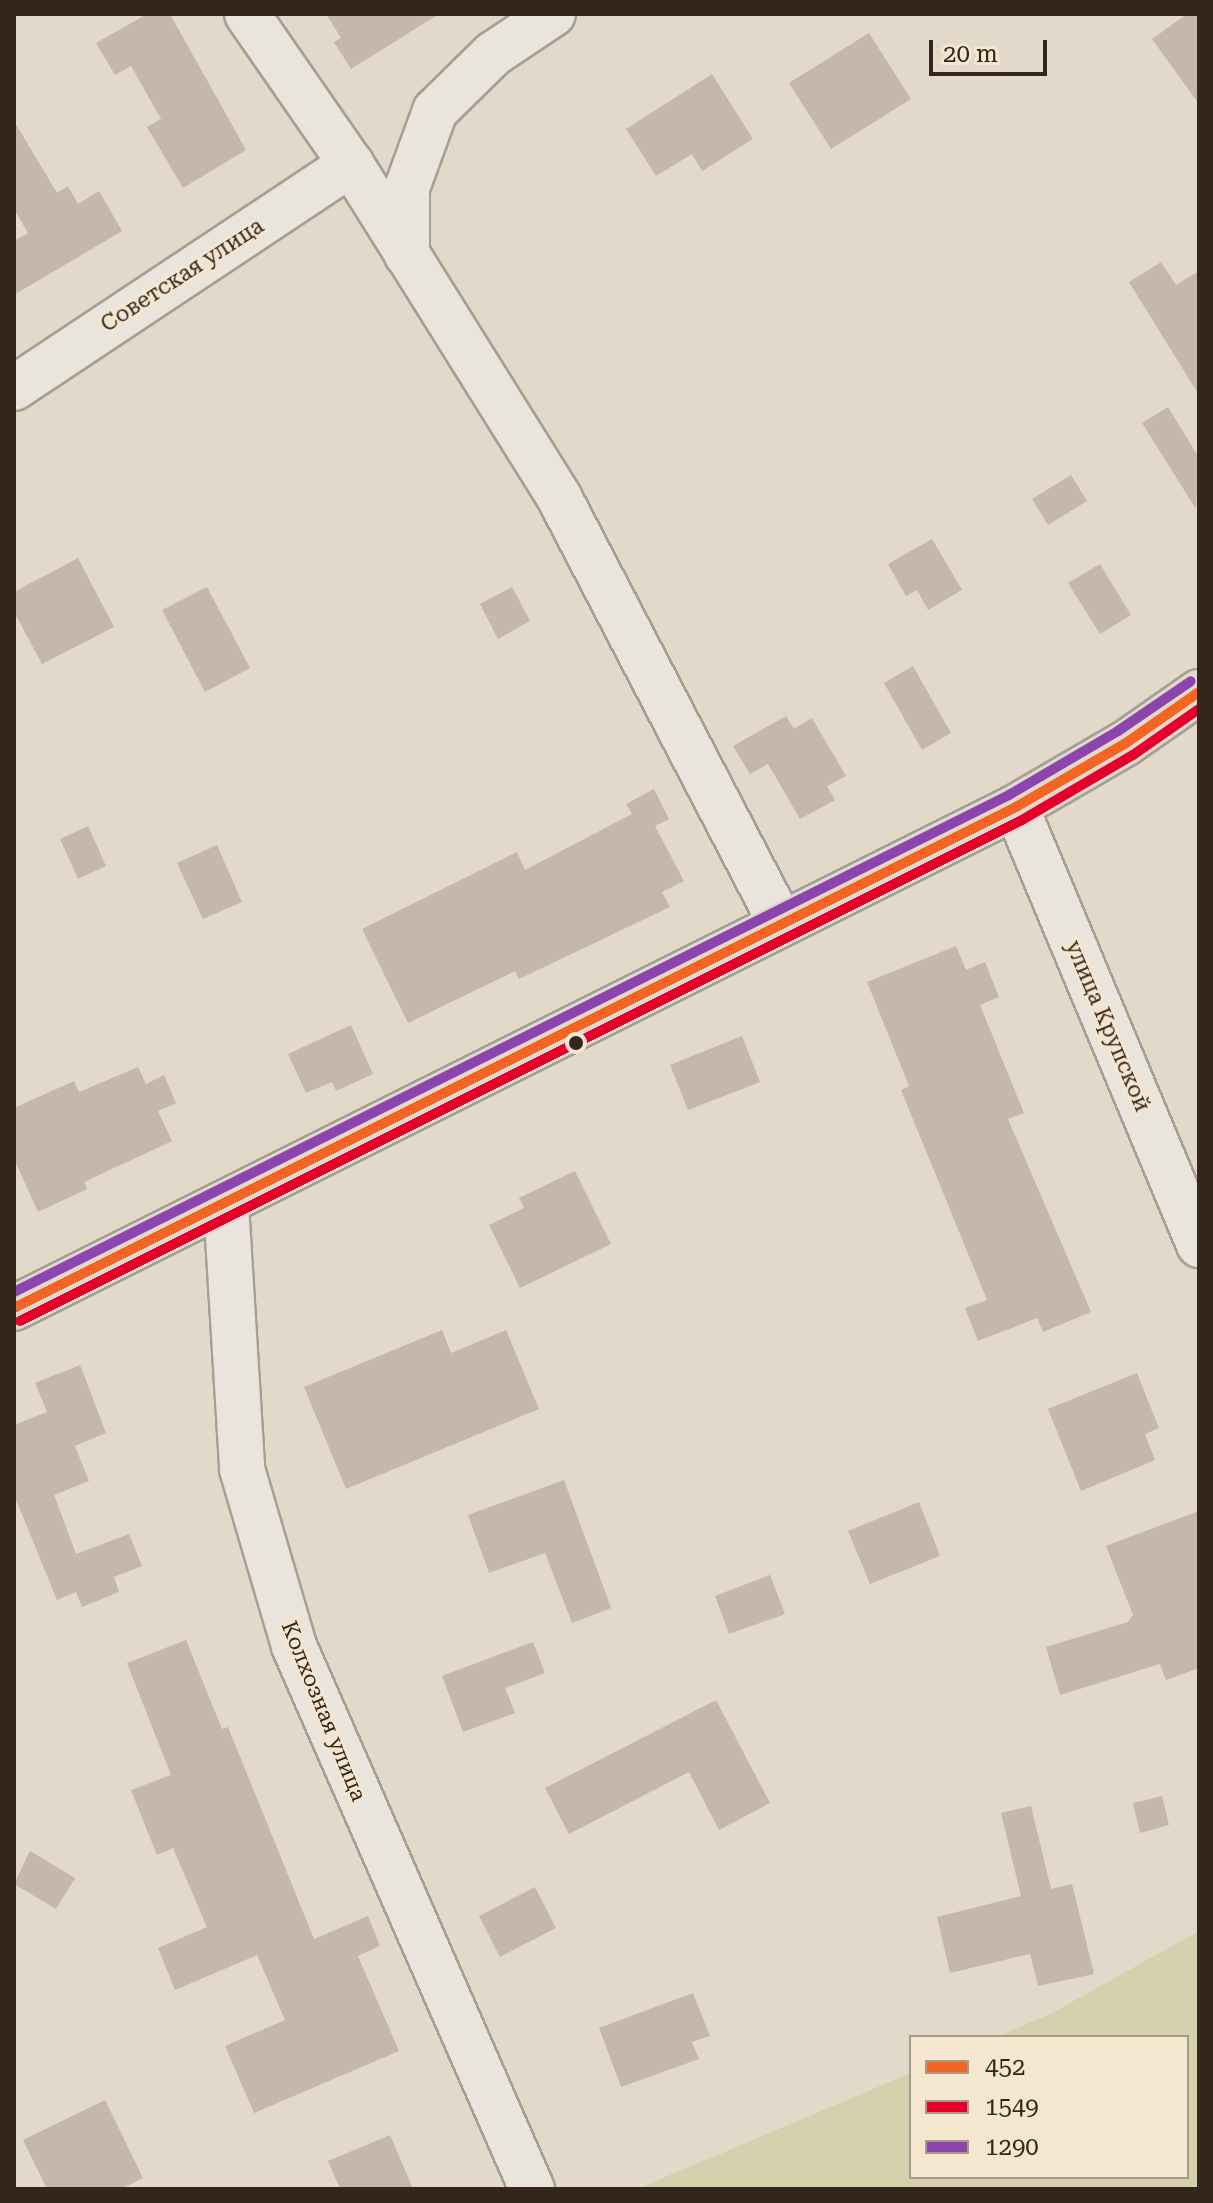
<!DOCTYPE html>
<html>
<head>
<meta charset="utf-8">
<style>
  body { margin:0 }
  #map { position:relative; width:1213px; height:2203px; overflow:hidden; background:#e2d9ca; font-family:"Roboto Serif",serif }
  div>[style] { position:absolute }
  .green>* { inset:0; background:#d4d1ac }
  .building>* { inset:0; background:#c6b7ab }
  .roads { filter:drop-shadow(2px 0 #a79e94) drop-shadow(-2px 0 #a79e94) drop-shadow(0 2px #a79e94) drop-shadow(0 -2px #a79e94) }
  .minor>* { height:44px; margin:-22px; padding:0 22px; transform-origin:22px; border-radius:22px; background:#eae5dc }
  .major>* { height:44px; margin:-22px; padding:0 22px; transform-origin:22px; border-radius:22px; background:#e1d9cd }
  .bus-1>* { height:10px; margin:-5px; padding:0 5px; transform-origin:5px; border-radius:5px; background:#f26522 }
  .bus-2>* { height:10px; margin:-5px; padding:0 5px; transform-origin:5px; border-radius:5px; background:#e4002b }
  .bus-3>* { height:10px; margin:-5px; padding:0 5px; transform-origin:5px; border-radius:5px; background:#8e44ad }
  .dots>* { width:22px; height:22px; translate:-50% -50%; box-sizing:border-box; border:4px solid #f4e6cf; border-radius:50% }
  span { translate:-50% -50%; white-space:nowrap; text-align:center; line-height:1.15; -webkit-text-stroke:6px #f4e6cf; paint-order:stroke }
  .street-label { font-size:22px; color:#35261d }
  .frame { position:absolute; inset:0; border:16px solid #35261d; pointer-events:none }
  .legend { position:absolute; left:909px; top:2035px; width:280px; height:144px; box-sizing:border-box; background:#f4e6cf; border:2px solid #a89988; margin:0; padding:10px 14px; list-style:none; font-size:24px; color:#35261d }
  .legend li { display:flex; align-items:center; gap:16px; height:40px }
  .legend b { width:40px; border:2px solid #a89988 }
  .scale { position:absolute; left:929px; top:40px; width:118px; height:36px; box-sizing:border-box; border:4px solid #35261d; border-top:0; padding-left:10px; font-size:24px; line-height:28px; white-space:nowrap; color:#35261d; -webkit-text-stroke:6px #f4e6cf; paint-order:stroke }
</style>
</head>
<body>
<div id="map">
  <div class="green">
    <i style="clip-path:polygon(1199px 1931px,1199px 2189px,637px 2189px,911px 2073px,911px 2177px,1187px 2177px,1187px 2037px,997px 2037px,1054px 2012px)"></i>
  </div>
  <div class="building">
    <i style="clip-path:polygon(147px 14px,170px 14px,246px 150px,183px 188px,147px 127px,161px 119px,131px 66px,115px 75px,96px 43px)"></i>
    <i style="clip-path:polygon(326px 14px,439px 14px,351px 69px,334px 42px,341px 38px)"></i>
    <i style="clip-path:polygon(1187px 14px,1199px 14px,1199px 104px,1152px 39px)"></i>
    <i style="clip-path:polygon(869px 33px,911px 99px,831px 149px,789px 83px)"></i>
    <i style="clip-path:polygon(712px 74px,753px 139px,702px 171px,692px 154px,656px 176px,626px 129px)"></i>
    <i style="clip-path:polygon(14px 121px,57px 193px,68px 186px,78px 204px,99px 191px,122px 231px,14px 295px,14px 241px,28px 233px,14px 209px)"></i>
    <i style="clip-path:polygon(1161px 262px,1176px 285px,1199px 271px,1199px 395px,1129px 282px)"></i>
    <i style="clip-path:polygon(1168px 407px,1199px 458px,1196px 509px,1142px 423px)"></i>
    <i style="clip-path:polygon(1071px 475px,1087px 501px,1048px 525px,1032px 499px)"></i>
    <i style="clip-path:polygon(932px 539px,962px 590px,928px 610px,917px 590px,906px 596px,888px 564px)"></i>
    <i style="clip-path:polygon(78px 558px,114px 627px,42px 664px,14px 612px,14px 592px)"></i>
    <i style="clip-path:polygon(1100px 564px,1131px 615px,1100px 634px,1068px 583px)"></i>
    <i style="clip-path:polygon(207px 587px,250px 668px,205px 692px,162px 610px)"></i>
    <i style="clip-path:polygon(512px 587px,530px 621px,498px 639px,480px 604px)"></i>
    <i style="clip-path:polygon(913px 666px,951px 733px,922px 750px,884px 683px)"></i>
    <i style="clip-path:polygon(786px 716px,794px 729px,812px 718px,846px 776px,827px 786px,835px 800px,800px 819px,768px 764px,750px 774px,733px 746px)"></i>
    <i style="clip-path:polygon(654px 789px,669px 819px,655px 826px,684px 881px,662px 892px,670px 907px,519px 979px,515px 971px,408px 1023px,362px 929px,517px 852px,525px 870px,632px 814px,626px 804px)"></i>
    <i style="clip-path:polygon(88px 826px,106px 866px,78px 879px,60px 839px)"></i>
    <i style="clip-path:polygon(217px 845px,242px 902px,203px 919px,177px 863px)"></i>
    <i style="clip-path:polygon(956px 946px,966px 970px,985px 962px,999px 997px,980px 1005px,1024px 1113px,1008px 1119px,1091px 1312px,1043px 1332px,1037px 1318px,978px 1341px,965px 1308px,987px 1300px,901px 1090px,909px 1086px,867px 982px)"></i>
    <i style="clip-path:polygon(351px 1025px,373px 1074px,336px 1091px,332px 1082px,306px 1093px,288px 1054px)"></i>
    <i style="clip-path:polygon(742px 1036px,760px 1082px,688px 1110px,670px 1065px)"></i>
    <i style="clip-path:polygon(138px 1067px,146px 1084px,164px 1075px,176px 1103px,158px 1111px,172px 1141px,84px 1182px,87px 1189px,38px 1212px,14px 1159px,14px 1108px,74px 1081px,79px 1092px)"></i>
    <i style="clip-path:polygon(575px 1171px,611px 1244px,520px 1288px,489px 1225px,524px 1208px,519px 1198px)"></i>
    <i style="clip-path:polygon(442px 1330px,451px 1353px,506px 1330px,539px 1409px,346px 1489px,304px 1387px)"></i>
    <i style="clip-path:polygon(80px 1365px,106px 1433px,75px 1446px,89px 1481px,54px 1495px,76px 1554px,129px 1534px,142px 1566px,114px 1577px,119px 1592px,82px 1607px,76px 1592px,57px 1600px,14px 1495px,14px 1425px,47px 1412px,35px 1383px)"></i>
    <i style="clip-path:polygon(1137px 1373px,1159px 1428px,1145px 1434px,1155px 1460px,1081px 1491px,1048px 1409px)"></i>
    <i style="clip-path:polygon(564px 1480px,611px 1608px,572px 1623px,545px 1553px,489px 1573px,468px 1515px)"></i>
    <i style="clip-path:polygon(919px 1502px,940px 1556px,870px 1584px,848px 1531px)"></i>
    <i style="clip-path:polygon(1199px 1511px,1199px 1668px,1166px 1680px,1160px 1664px,1060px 1695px,1046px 1647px,1128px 1622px,1133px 1615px,1106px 1546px)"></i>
    <i style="clip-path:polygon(770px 1575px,785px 1614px,729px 1634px,715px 1596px)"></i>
    <i style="clip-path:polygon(186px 1640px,222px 1729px,228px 1727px,314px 1939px,368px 1916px,380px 1946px,358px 1956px,399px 2051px,254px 2113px,225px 2046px,285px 2020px,257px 1955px,175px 1990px,158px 1948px,207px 1927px,173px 1848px,157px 1855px,131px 1790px,171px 1775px,127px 1663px)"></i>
    <i style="clip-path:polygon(533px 1642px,545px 1673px,505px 1688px,515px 1713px,463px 1732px,442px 1676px)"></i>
    <i style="clip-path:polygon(716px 1700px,770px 1803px,719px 1830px,689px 1772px,569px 1834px,545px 1788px)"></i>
    <i style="clip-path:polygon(1162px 1796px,1169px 1825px,1140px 1833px,1133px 1803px)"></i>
    <i style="clip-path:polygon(1031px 1806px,1051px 1889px,1072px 1884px,1094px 1974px,1038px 1986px,1030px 1954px,950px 1973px,937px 1917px,1021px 1896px,1001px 1813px)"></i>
    <i style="clip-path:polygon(30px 1851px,75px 1878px,56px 1909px,14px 1884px)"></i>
    <i style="clip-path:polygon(535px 1887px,556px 1928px,500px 1957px,479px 1916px)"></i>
    <i style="clip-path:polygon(693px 1993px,710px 2036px,692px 2042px,699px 2059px,621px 2087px,599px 2028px)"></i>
    <i style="clip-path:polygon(105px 2100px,143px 2178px,121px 2189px,47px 2189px,23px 2140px)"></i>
    <i style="clip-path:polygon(390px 2135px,413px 2189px,340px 2189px,328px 2161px)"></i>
  </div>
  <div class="roads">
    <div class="minor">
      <i style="left:247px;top:14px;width:183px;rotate:55.3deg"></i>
      <i style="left:351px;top:164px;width:395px;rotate:58deg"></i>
      <i style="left:560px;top:499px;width:479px;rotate:62.5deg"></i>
      <i style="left:407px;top:255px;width:67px;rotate:-90deg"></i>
      <i style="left:407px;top:188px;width:82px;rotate:-70deg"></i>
      <i style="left:435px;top:111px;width:81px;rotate:-44.5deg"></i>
      <i style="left:493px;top:54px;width:72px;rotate:-33.7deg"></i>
      <i style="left:14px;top:388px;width:405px;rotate:-33.6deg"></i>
      <i style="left:1016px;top:807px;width:475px;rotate:67.3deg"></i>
      <i style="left:226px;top:1204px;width:265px;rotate:86.5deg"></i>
      <i style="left:242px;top:1469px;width:184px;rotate:73.6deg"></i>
      <i style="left:294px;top:1646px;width:593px;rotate:66.33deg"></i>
    </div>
    <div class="major">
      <i style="left:14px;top:1308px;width:1120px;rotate:-26.57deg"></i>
      <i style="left:1016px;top:807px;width:127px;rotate:-30.2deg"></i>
      <i style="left:1126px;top:743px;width:89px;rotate:-34.9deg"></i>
    </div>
  </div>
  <div class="bus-1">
    <i style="left:14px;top:1308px;width:1120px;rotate:-26.57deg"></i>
    <i style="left:1016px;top:807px;width:127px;rotate:-30.2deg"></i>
    <i style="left:1126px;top:743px;width:89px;rotate:-34.9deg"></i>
  </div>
  <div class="bus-2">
    <i style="left:20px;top:1321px;width:1120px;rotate:-26.57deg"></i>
    <i style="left:1022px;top:820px;width:129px;rotate:-30.4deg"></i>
    <i style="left:1133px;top:755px;width:80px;rotate:-34.9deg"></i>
  </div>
  <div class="bus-3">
    <i style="left:14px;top:1292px;width:1112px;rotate:-26.54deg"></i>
    <i style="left:1009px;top:795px;width:126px;rotate:-30.4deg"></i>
    <i style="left:1118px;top:731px;width:88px;rotate:-34.4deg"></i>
  </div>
  <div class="dots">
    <i style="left:576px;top:1043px;background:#35261d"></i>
  </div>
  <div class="street-label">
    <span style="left:182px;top:275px;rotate:-33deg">Советская улица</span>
    <span style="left:1108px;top:1026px;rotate:67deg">улица Крупской</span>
    <span style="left:324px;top:1711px;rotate:68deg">Колхозная улица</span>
  </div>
  <div class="frame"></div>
  <ul class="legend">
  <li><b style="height:10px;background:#f26522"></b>452</li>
  <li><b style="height:10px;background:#e4002b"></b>1549</li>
  <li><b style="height:10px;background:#8e44ad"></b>1290</li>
  </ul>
  <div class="scale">20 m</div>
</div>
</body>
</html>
